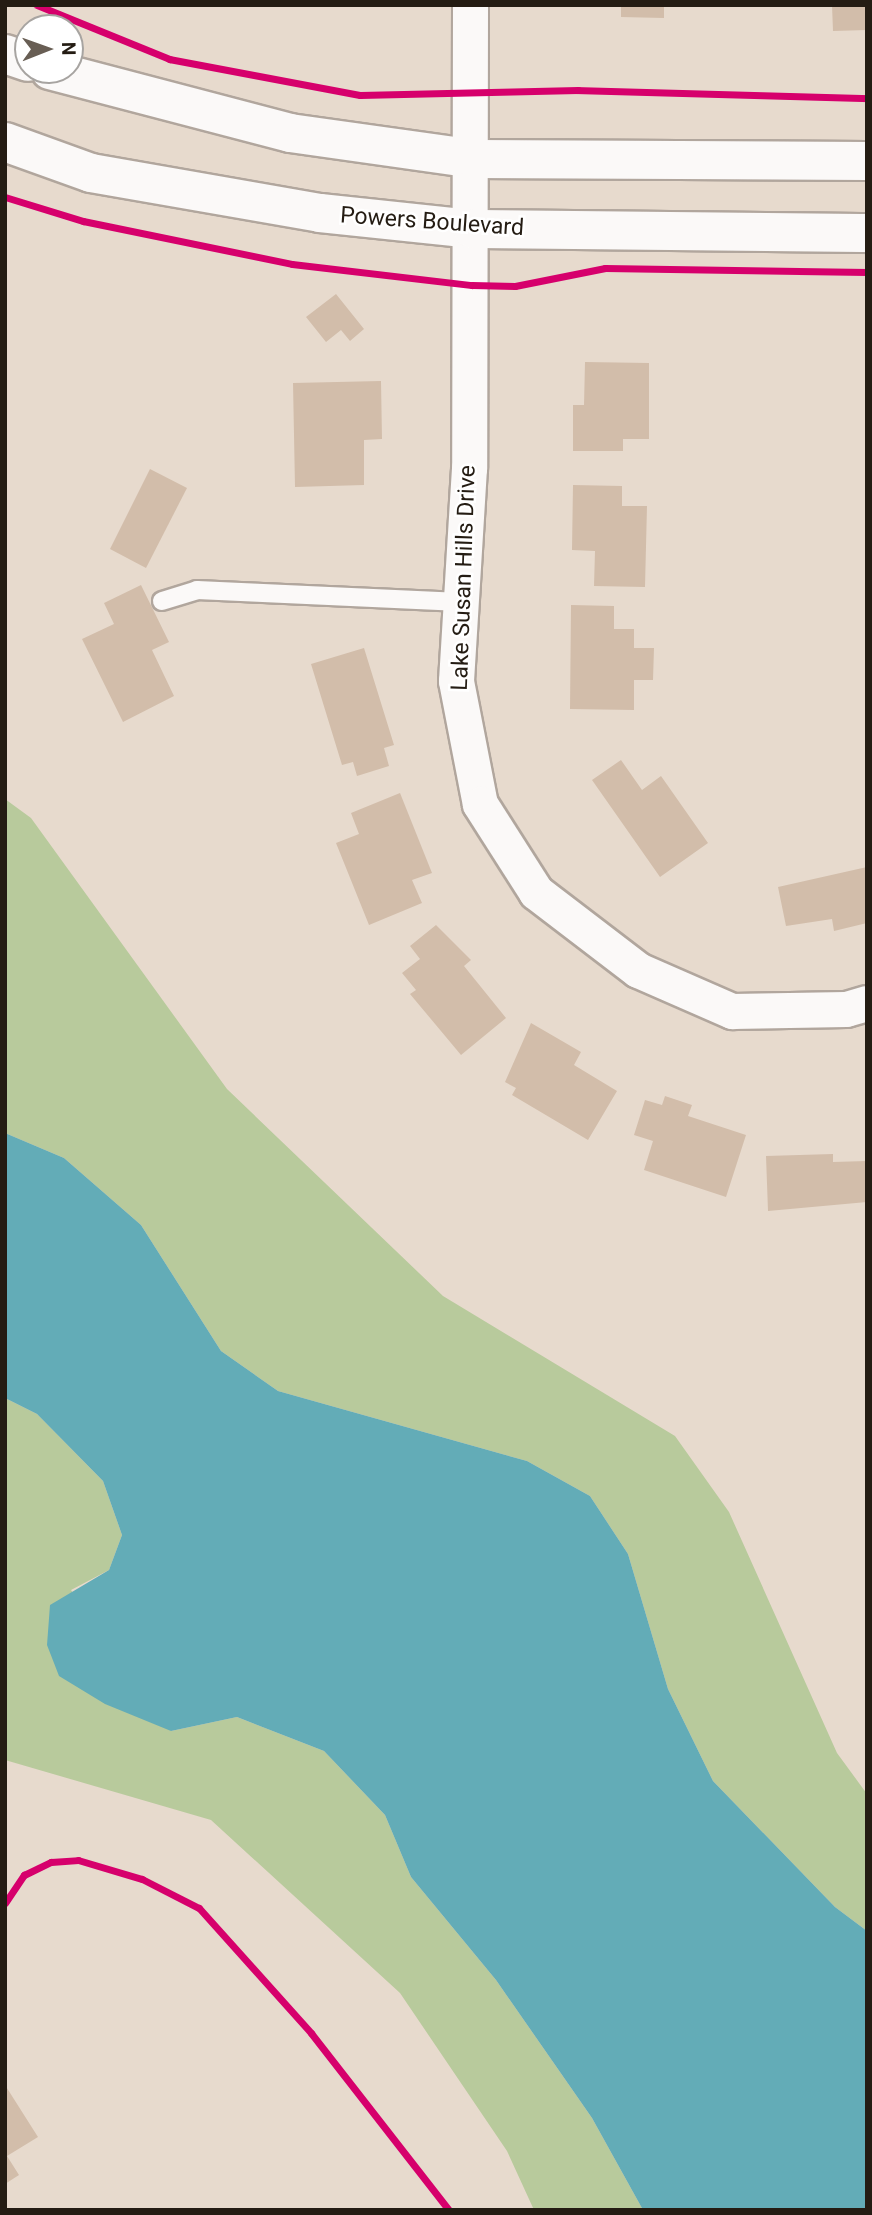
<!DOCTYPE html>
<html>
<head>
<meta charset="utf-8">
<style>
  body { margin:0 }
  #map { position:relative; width:872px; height:2215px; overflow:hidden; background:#e7dacd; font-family:Roboto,sans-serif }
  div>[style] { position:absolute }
  .green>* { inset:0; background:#b8ca9c }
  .water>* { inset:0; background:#63acb7 }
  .building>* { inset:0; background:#d2bdaa }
  .roads { filter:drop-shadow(2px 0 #b1a69d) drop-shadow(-2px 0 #b1a69d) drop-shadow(0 2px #b1a69d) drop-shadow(0 -2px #b1a69d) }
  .service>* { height:18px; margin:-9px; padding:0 9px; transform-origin:9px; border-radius:9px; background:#fbf9f8 }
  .minor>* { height:35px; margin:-17.5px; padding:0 17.5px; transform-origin:17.5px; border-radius:17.5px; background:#fbf9f8 }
  .secondary>* { height:38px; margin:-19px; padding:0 19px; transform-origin:19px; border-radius:19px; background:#fbf9f8 }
  .cycleway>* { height:7px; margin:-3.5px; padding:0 3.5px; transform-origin:3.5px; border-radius:3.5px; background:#d6006c }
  span { translate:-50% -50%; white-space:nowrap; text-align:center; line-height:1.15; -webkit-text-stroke:5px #fff; paint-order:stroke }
  .street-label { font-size:23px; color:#241c13 }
  .frame { position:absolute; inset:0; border:7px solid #241c13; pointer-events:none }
  .north { position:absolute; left:14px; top:14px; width:70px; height:70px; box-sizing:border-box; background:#fff; border:2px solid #a7a4a1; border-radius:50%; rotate:89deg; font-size:19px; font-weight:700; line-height:28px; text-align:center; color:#241c13 }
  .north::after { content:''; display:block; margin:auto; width:24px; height:32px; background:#685e54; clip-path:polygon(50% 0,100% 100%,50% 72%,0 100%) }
</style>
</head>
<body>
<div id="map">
  <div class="green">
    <i style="clip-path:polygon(5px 799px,31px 818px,227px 1089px,443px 1296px,675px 1436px,729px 1512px,837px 1753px,867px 1794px,867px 1931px,835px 1907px,713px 1781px,668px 1689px,628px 1554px,590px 1496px,527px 1461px,278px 1391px,221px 1351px,141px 1225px,64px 1158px,5px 1133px)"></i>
    <i style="clip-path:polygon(5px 1398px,37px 1414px,103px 1481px,122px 1535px,109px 1570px,71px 1590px,171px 1731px,237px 1717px,324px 1751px,385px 1815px,411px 1877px,496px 1980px,592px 2118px,643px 2210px,534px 2210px,507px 2151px,400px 1993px,211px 1820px,5px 1760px)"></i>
  </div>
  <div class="water">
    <i style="clip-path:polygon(5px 1133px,64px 1158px,141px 1225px,221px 1351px,278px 1391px,527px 1461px,590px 1496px,628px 1554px,668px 1689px,713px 1781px,835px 1907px,867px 1931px,867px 2210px,643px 2210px,592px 2118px,496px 1980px,411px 1877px,385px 1815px,324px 1751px,237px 1717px,171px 1731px,105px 1704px,59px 1676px,47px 1645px,50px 1605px,109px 1570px,122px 1535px,103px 1481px,37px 1414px,5px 1398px)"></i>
  </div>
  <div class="building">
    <i style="clip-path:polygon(621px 5px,664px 5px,664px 18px,621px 17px)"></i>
    <i style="clip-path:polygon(832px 5px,867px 5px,867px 30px,833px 31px)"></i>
    <i style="clip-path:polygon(336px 294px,364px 329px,350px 341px,341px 330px,326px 342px,306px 317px)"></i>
    <i style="clip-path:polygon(585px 362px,649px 363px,649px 439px,623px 439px,623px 451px,573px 451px,573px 405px,584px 405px)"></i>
    <i style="clip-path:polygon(381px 381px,382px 439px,364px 440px,364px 485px,295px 487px,293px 383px)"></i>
    <i style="clip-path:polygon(150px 469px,187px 488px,146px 568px,110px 549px)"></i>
    <i style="clip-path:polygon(573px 485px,622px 486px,622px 506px,647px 506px,645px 587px,594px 586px,595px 551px,572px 550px)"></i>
    <i style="clip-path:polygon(141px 585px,169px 642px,152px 650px,174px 696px,123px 722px,82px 639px,114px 624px,104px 603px)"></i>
    <i style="clip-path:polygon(571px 605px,614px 606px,614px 629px,634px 629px,634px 648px,654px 648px,653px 680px,634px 680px,634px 710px,570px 709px)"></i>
    <i style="clip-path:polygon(364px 648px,394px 745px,384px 748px,389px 766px,357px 776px,353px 762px,342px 765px,311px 664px)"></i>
    <i style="clip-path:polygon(621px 760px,642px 790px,661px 776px,708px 843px,660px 877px,592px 780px)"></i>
    <i style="clip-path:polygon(400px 793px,432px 873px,412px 880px,422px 903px,369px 925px,336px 843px,359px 834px,351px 813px)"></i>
    <i style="clip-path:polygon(867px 867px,867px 923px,834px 931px,832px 919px,786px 926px,778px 887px)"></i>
    <i style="clip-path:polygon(436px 925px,471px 960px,464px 966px,506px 1018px,461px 1055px,410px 994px,416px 990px,402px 973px,420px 959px,410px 946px)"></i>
    <i style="clip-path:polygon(531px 1023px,581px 1052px,574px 1065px,617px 1091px,588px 1140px,512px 1095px,516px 1088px,505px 1082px)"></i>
    <i style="clip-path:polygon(665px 1096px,692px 1105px,688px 1116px,746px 1135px,726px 1197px,644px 1170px,653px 1141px,634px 1135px,645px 1100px,662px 1105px)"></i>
    <i style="clip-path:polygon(833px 1154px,833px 1162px,867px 1161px,867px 1202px,768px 1211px,766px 1156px)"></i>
    <i style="clip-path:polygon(5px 2085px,38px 2137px,7px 2156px,19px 2175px,5px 2184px)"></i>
  </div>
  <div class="roads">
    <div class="service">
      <i style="left:162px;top:601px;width:37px;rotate:-17deg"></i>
      <i style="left:197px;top:590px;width:264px;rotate:2.6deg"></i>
    </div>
    <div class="minor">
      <i style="left:470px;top:5px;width:463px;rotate:90.1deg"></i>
      <i style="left:469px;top:468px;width:213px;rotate:93.5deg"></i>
      <i style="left:456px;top:681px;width:125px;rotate:79deg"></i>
      <i style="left:480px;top:804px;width:104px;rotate:57.5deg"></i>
      <i style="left:536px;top:892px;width:128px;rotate:37.4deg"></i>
      <i style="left:638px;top:970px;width:103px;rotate:23.6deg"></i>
      <i style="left:732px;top:1011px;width:114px;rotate:-1deg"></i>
      <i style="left:846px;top:1009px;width:22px;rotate:-16deg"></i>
    </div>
    <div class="secondary">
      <i style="left:5px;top:54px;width:24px;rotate:19deg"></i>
      <i style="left:50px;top:70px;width:248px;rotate:14.7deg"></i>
      <i style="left:290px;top:133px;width:186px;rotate:8deg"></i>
      <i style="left:474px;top:159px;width:393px;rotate:0.3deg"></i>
      <i style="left:5px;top:142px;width:91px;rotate:19.8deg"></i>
      <i style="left:91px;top:173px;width:232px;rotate:9.9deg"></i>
      <i style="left:320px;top:213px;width:154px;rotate:6deg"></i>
      <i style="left:473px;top:229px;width:394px;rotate:0.6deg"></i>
    </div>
  </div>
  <div class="cycleway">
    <i style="left:37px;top:5px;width:143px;rotate:22.2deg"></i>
    <i style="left:169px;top:59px;width:194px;rotate:10.7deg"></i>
    <i style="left:360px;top:95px;width:218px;rotate:-1.3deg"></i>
    <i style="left:578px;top:90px;width:289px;rotate:1.6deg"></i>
    <i style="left:5px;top:197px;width:82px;rotate:17.1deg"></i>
    <i style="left:83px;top:221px;width:213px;rotate:11.6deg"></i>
    <i style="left:292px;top:264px;width:181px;rotate:6.7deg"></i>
    <i style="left:472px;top:285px;width:43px;rotate:1.3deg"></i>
    <i style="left:515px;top:286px;width:92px;rotate:-11.3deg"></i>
    <i style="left:605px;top:268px;width:262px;rotate:0.9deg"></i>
    <i style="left:5px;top:1903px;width:34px;rotate:-56deg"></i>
    <i style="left:24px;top:1875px;width:30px;rotate:-26deg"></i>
    <i style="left:51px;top:1862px;width:27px;rotate:-4deg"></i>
    <i style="left:78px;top:1860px;width:67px;rotate:16.5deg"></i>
    <i style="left:142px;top:1879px;width:64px;rotate:27deg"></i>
    <i style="left:199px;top:1908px;width:168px;rotate:48.1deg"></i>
    <i style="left:311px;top:2033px;width:224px;rotate:52.1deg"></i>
  </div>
  <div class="street-label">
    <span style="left:432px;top:222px;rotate:4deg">Powers Boulevard</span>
    <span style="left:464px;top:578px;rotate:-88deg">Lake Susan Hills Drive</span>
  </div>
  <div class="frame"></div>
  <div class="north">N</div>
</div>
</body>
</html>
